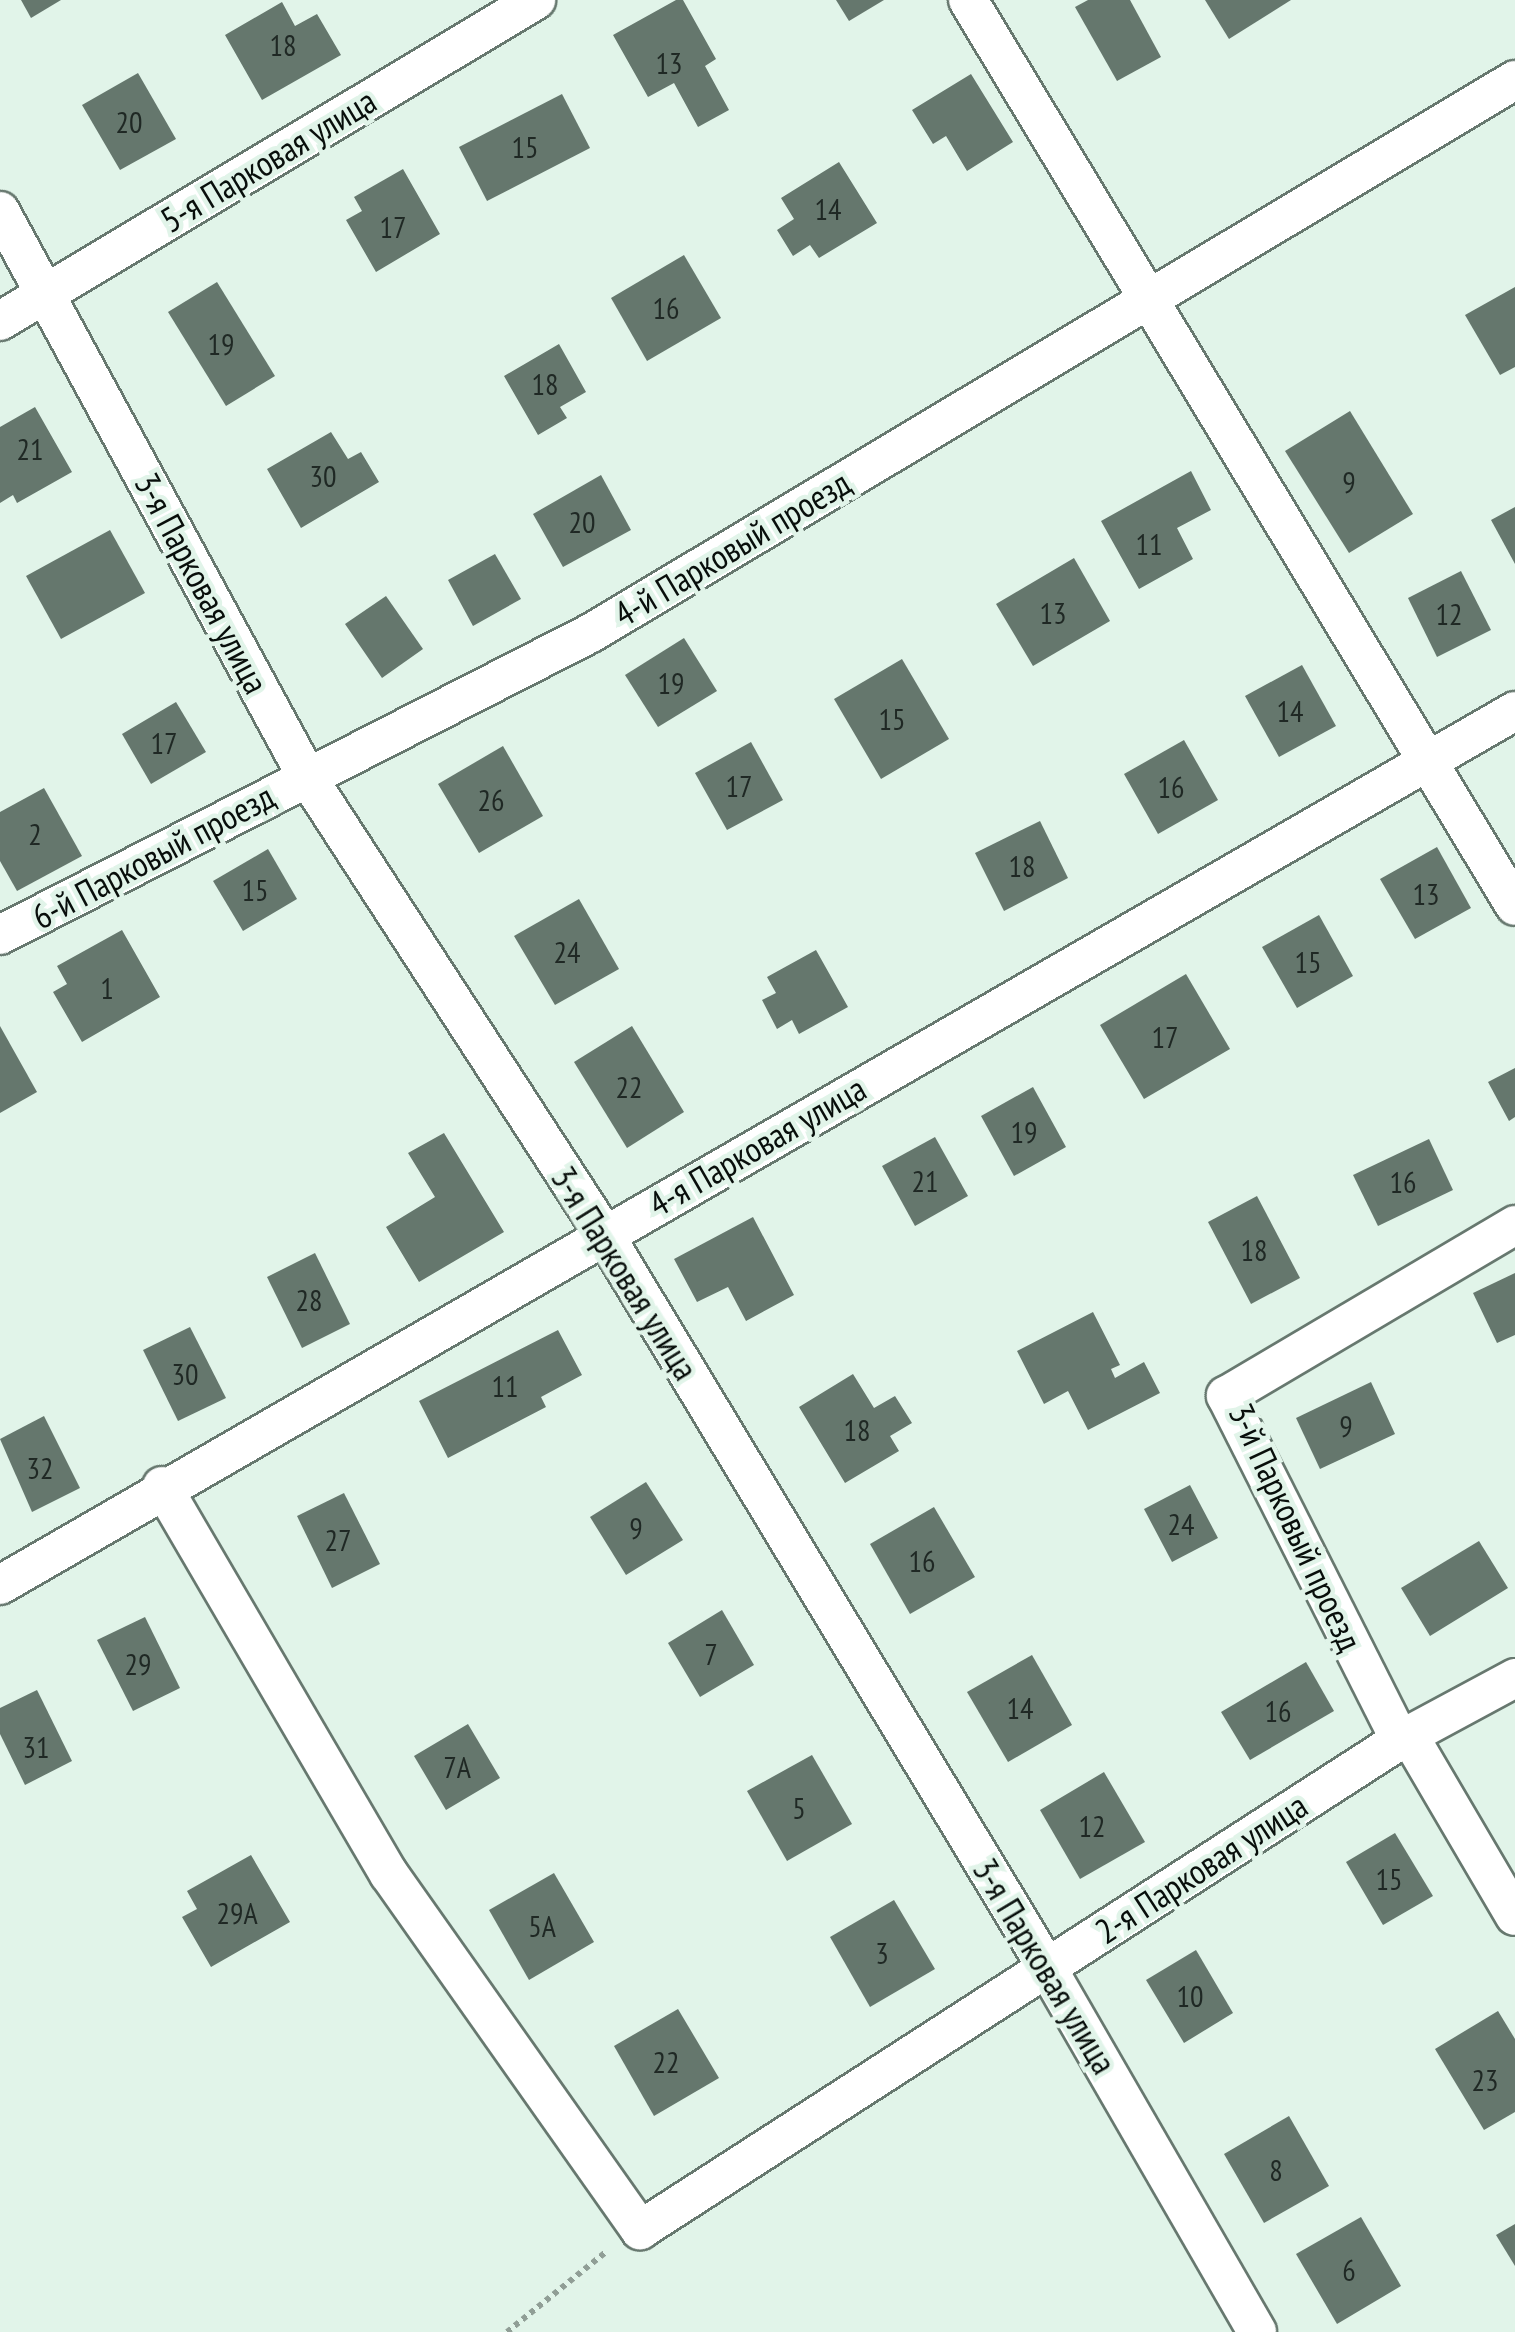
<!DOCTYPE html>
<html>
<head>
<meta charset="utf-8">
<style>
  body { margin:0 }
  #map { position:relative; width:1515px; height:2332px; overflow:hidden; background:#e1f4e9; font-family:"PT Sans Narrow",sans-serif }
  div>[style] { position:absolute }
  .building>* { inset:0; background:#65776d }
  .path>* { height:6px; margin-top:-3px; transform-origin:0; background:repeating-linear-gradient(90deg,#909e96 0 5px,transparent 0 10px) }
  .roads { filter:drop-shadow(2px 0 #67786f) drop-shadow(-2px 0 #67786f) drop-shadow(0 2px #67786f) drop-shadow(0 -2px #67786f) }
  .street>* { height:38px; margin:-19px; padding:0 19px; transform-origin:19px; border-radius:19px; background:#fff }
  span { translate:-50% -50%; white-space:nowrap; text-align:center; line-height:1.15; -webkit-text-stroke:9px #e1f4e9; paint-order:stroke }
  .number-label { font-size:30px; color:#1f2824 }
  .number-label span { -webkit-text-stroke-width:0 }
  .street-label { font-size:35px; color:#080e0b }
</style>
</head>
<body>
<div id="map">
  <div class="building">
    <i style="clip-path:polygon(21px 0,61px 0,31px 18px)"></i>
    <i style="clip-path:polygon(676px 0,683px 0,716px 59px,705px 66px,729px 110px,698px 127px,674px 83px,648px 97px,613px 35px)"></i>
    <i style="clip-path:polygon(836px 0,884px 0,849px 21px)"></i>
    <i style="clip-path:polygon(1088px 0,1130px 0,1161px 57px,1117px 81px,1075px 7px)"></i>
    <i style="clip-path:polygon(1205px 0,1291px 0,1229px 39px)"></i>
    <i style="clip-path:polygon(282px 2px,295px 26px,317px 14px,341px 55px,262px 100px,225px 35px)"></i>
    <i style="clip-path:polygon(138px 73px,176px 139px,120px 170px,82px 105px)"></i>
    <i style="clip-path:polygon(971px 74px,1013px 142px,967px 171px,946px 136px,933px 144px,912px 110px)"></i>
    <i style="clip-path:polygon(562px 94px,590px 148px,487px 201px,459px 147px)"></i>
    <i style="clip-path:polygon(839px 162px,877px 223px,819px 258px,810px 245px,793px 256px,777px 230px,794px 219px,781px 198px)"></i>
    <i style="clip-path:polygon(403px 169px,440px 234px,376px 272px,346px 220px,362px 211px,354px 197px)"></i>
    <i style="clip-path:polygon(684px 255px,721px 318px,647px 361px,611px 298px)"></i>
    <i style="clip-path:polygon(217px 282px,275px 376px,226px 406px,168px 312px)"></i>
    <i style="clip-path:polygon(1515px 287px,1515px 367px,1500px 375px,1465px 315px)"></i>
    <i style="clip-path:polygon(559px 344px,586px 392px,560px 407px,567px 418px,538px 435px,504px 376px)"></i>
    <i style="clip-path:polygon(35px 407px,72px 472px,17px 503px,13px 495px,0 503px,0 427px)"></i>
    <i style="clip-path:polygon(1350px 411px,1413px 514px,1349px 553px,1285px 451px)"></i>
    <i style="clip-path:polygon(331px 432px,348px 459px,361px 452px,379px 482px,301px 528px,267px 469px)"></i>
    <i style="clip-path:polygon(1191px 471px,1211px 510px,1177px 528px,1193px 559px,1139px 589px,1101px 521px)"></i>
    <i style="clip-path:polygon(601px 475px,631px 530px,563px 567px,533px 514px)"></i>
    <i style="clip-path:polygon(1515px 507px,1515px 564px,1491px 520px)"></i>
    <i style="clip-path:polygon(110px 530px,145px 593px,61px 639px,26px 576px)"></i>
    <i style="clip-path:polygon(495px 554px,521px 599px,473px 626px,448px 580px)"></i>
    <i style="clip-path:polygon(1074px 558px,1110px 621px,1033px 666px,996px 604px)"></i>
    <i style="clip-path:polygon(1461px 571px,1491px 630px,1437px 657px,1408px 598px)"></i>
    <i style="clip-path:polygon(386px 596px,423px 649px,382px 678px,345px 624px)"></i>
    <i style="clip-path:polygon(684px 638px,717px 691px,658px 727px,625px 675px)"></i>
    <i style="clip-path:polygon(902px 659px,949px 739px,881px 779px,834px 699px)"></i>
    <i style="clip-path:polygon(1302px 665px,1336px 726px,1279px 757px,1245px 696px)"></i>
    <i style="clip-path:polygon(176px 702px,206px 752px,151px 784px,122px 734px)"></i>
    <i style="clip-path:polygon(1184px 740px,1218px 800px,1158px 834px,1124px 774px)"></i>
    <i style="clip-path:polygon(751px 742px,783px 800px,727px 830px,695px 773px)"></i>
    <i style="clip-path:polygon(503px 746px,543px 816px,479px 853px,438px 784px)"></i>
    <i style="clip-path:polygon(44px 788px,82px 856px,17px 891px,0 861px,0 812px)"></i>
    <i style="clip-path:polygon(1040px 821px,1068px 878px,1004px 911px,975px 853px)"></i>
    <i style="clip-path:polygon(1437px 847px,1471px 908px,1415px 939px,1380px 879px)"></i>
    <i style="clip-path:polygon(268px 849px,297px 899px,243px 931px,213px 881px)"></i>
    <i style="clip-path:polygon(579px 899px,619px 969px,555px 1005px,514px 936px)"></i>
    <i style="clip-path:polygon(1319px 915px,1353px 976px,1297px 1008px,1262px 947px)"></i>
    <i style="clip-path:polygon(122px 930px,160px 997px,82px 1042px,53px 992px,67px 984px,57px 966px)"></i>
    <i style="clip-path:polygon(816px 950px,848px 1007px,799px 1034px,792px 1020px,777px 1029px,762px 1000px,776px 993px,767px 977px)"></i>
    <i style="clip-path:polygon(1186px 974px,1230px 1049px,1144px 1099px,1100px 1025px)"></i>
    <i style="clip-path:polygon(0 1026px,37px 1092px,0 1113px)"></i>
    <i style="clip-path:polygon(632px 1026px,684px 1112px,627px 1148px,574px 1062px)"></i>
    <i style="clip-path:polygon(1515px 1068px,1515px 1117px,1509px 1121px,1488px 1082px)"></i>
    <i style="clip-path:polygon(1033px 1087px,1066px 1147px,1014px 1176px,981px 1116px)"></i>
    <i style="clip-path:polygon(444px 1133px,504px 1232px,419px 1282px,386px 1227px,435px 1197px,408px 1153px)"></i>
    <i style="clip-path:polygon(935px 1137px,968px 1196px,915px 1226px,882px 1166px)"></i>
    <i style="clip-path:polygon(1429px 1139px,1453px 1190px,1378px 1226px,1353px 1175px)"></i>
    <i style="clip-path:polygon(1257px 1196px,1300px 1278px,1251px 1304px,1208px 1222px)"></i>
    <i style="clip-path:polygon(753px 1217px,794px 1295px,746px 1321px,728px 1287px,697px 1302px,674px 1259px)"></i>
    <i style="clip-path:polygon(315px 1253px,350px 1324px,302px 1348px,267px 1277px)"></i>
    <i style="clip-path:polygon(1515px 1273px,1515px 1335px,1497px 1343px,1473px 1293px)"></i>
    <i style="clip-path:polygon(1093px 1312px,1120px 1365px,1111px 1369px,1115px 1378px,1144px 1362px,1160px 1393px,1088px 1430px,1068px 1391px,1044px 1404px,1017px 1351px)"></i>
    <i style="clip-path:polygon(190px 1327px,226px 1398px,178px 1421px,143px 1350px)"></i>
    <i style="clip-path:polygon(558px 1330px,582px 1375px,541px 1397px,546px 1407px,448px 1458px,419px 1401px)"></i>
    <i style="clip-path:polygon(853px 1374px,874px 1408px,895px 1396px,912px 1423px,890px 1436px,899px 1451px,845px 1483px,799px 1407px)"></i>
    <i style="clip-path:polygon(1371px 1382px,1395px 1434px,1320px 1469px,1296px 1418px)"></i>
    <i style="clip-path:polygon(44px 1416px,80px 1488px,32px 1512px,0 1439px)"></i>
    <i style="clip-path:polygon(646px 1482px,683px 1540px,626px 1575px,590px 1517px)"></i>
    <i style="clip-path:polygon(1190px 1485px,1218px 1538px,1172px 1562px,1144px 1509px)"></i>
    <i style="clip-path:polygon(344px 1493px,380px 1564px,332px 1588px,297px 1516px)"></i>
    <i style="clip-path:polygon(934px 1507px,975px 1577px,910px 1614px,870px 1544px)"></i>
    <i style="clip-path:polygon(1479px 1541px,1508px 1588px,1430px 1636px,1401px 1588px)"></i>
    <i style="clip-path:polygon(722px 1610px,754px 1665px,700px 1697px,668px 1643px)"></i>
    <i style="clip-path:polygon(145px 1617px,180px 1688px,133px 1711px,97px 1640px)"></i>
    <i style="clip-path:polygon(1032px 1655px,1072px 1725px,1008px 1762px,967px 1692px)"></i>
    <i style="clip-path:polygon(1306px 1662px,1334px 1711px,1250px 1760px,1221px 1712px)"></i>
    <i style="clip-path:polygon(37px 1690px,72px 1761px,25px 1785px,0 1734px,0 1708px)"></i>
    <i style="clip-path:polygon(468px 1724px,500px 1778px,446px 1810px,414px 1756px)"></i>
    <i style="clip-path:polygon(812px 1755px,852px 1824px,787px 1861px,747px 1791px)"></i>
    <i style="clip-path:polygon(1104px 1772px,1145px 1842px,1080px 1879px,1040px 1810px)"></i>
    <i style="clip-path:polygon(1395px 1833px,1433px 1896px,1383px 1925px,1346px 1862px)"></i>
    <i style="clip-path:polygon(251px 1855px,290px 1922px,211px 1967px,182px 1917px,197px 1909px,187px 1891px)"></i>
    <i style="clip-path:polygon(554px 1873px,594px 1942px,529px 1980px,489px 1910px)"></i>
    <i style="clip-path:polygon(894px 1900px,935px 1969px,870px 2007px,830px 1937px)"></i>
    <i style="clip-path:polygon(1196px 1950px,1233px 2013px,1184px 2043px,1146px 1980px)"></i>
    <i style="clip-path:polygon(678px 2009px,719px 2078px,654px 2116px,614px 2046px)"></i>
    <i style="clip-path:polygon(1498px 2011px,1515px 2039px,1515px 2112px,1484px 2130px,1435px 2049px)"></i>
    <i style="clip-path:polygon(1289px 2116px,1329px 2186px,1264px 2223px,1224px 2154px)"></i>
    <i style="clip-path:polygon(1361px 2217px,1401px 2286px,1337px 2324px,1296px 2254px)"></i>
    <i style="clip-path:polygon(1515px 2224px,1515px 2266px,1496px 2235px)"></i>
  </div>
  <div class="path">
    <i style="left:507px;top:2332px;width:129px;rotate:-39deg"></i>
  </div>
  <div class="roads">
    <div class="street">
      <i style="left:968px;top:0;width:1058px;rotate:58.88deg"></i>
      <i style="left:0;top:211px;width:642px;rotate:61.52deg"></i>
      <i style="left:306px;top:775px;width:547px;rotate:57.01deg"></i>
      <i style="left:604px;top:1234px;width:855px;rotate:58.88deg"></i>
      <i style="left:1046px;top:1966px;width:422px;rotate:60deg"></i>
      <i style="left:0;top:321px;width:625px;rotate:-30.92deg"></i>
      <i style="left:0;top:935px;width:664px;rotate:-27.07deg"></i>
      <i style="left:591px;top:633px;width:1077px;rotate:-30.9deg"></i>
      <i style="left:162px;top:1486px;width:450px;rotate:59.7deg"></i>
      <i style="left:389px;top:1874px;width:436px;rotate:54.8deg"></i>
      <i style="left:640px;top:2230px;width:904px;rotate:-32.81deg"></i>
      <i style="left:1400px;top:1740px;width:131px;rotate:-28.3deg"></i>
      <i style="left:0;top:1585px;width:1749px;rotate:-29.98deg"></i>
      <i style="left:1411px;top:1739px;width:205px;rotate:59.6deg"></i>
      <i style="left:1400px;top:1740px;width:386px;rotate:-116.8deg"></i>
      <i style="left:1226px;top:1396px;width:336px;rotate:-30.6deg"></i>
    </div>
  </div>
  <div class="number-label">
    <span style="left:283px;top:45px">18</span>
    <span style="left:669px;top:63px">13</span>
    <span style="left:129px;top:122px">20</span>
    <span style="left:525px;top:147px">15</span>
    <span style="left:828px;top:209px">14</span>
    <span style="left:393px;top:227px">17</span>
    <span style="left:666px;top:308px">16</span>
    <span style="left:221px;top:344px">19</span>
    <span style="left:545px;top:384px">18</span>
    <span style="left:30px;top:449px">21</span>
    <span style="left:323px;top:476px">30</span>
    <span style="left:1349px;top:482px">9</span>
    <span style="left:582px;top:522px">20</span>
    <span style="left:1149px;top:544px">11</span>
    <span style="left:1053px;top:613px">13</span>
    <span style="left:1449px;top:614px">12</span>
    <span style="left:671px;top:683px">19</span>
    <span style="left:1290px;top:711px">14</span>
    <span style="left:892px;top:719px">15</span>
    <span style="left:164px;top:743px">17</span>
    <span style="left:739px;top:786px">17</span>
    <span style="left:1171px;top:787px">16</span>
    <span style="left:491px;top:800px">26</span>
    <span style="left:35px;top:834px">2</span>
    <span style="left:1022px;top:866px">18</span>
    <span style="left:255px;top:890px">15</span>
    <span style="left:1426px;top:894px">13</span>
    <span style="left:567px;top:952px">24</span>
    <span style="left:1308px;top:962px">15</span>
    <span style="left:107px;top:988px">1</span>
    <span style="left:1165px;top:1037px">17</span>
    <span style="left:629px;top:1087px">22</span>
    <span style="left:1024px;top:1132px">19</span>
    <span style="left:925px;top:1181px">21</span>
    <span style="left:1403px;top:1182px">16</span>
    <span style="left:1254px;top:1250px">18</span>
    <span style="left:309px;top:1300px">28</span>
    <span style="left:185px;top:1374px">30</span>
    <span style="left:505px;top:1386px">11</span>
    <span style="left:1346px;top:1426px">9</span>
    <span style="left:857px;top:1430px">18</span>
    <span style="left:40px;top:1468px">32</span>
    <span style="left:1181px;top:1524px">24</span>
    <span style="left:636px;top:1528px">9</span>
    <span style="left:338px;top:1540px">27</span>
    <span style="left:922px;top:1561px">16</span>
    <span style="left:711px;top:1654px">7</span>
    <span style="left:138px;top:1664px">29</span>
    <span style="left:1020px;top:1708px">14</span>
    <span style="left:1278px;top:1711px">16</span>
    <span style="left:36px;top:1747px">31</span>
    <span style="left:457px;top:1767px">7А</span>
    <span style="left:799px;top:1808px">5</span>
    <span style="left:1092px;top:1826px">12</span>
    <span style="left:1389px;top:1879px">15</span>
    <span style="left:237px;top:1913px">29А</span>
    <span style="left:542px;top:1926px">5А</span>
    <span style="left:882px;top:1953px">3</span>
    <span style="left:1190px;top:1996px">10</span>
    <span style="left:666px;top:2062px">22</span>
    <span style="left:1485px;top:2080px">23</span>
    <span style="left:1276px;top:2170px">8</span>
    <span style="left:1349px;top:2270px">6</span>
  </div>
  <div class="street-label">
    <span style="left:268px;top:160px;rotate:-31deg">5-я Парковая улица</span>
    <span style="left:732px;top:548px;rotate:-31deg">4-й Парковый проезд</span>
    <span style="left:202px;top:583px;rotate:62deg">3-я Парковая улица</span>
    <span style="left:153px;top:856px;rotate:-28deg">6-й Парковый проезд</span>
    <span style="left:757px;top:1146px;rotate:-30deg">4-я Парковая улица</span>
    <span style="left:625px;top:1273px;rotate:58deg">3-я Парковая улица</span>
    <span style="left:1296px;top:1527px;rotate:65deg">3-й Парковый проезд</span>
    <span style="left:1201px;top:1868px;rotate:-33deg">2-я Парковая улица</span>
    <span style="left:1045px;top:1966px;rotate:59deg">3-я Парковая улица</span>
  </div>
</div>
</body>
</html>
